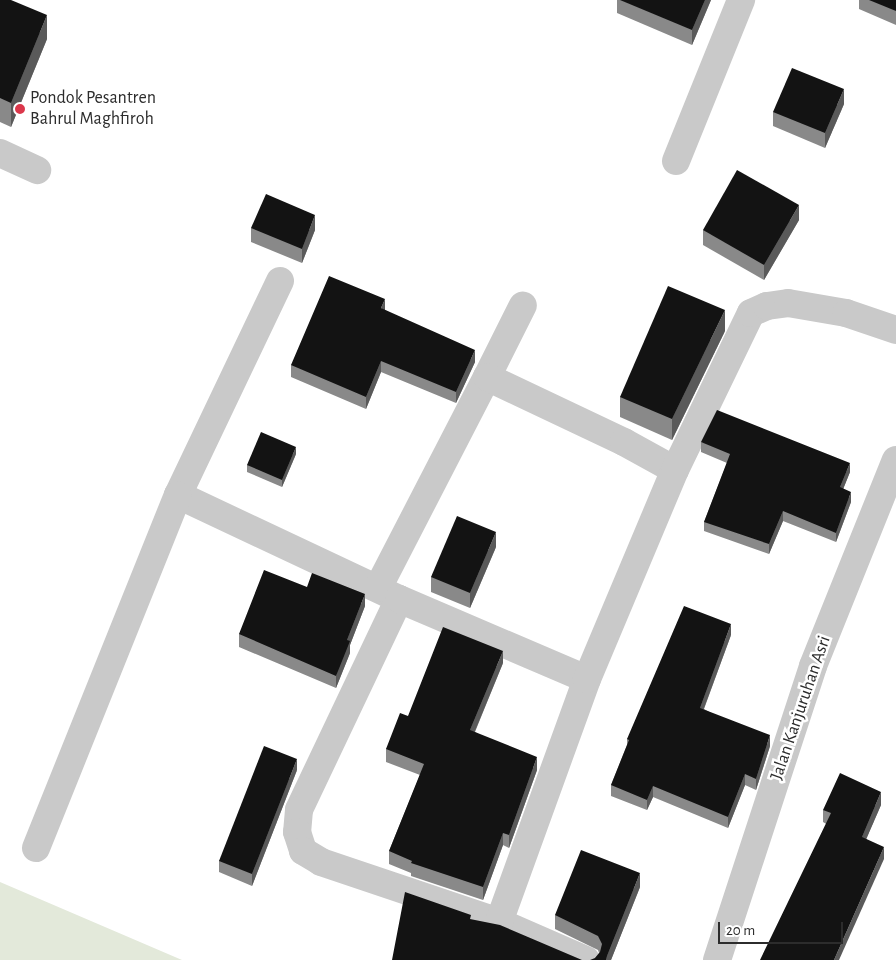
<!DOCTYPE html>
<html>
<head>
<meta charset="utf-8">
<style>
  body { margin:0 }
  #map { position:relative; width:896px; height:960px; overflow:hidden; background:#fff; font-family:"Alegreya Sans",sans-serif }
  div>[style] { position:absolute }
  .green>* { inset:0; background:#e3e9da }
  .minor>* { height:28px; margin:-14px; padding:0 14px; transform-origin:14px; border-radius:14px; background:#c9c9c9 }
  .wall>* { inset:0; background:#898989 }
  .shaded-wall>* { inset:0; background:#5a5a5a }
  .building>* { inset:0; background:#131313 }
  .dots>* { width:14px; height:14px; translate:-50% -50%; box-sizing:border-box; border:2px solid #fff; border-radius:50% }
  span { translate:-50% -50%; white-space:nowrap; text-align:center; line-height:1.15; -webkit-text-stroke:5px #fff; paint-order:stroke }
  .poi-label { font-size:18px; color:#2c2c2c }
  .left { translate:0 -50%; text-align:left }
  .street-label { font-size:18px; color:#2c2c2c }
  .scale { position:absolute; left:718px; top:922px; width:125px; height:22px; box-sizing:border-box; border:2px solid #2c2c2c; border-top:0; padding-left:6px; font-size:15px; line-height:18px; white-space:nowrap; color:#2c2c2c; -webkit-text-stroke:4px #fff; paint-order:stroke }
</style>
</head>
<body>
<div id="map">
  <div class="green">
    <i style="clip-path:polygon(0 882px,182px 960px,0 960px)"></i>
  </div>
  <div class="minor">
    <i style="left:0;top:153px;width:41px;rotate:24.7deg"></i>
    <i style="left:676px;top:161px;width:174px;rotate:-68deg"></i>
    <i style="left:280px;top:281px;width:237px;rotate:115.5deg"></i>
    <i style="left:178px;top:495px;width:244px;rotate:25.2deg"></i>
    <i style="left:399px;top:599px;width:233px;rotate:115.4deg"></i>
    <i style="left:299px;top:810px;width:22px;rotate:95deg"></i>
    <i style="left:297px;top:832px;width:20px;rotate:72deg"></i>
    <i style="left:303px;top:851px;width:21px;rotate:31deg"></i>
    <i style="left:321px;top:862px;width:188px;rotate:18.6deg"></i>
    <i style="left:499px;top:922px;width:95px;rotate:23.6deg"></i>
    <i style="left:487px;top:377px;width:80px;rotate:-63.4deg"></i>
    <i style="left:378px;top:588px;width:237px;rotate:-62.7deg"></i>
    <i style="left:487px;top:377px;width:152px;rotate:25.4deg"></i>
    <i style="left:624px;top:442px;width:58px;rotate:28.8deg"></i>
    <i style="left:399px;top:599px;width:204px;rotate:23.1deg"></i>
    <i style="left:36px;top:848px;width:380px;rotate:-68.1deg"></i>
    <i style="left:499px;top:922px;width:258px;rotate:-70.1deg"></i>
    <i style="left:587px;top:679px;width:227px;rotate:-67.2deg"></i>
    <i style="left:675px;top:470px;width:174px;rotate:-64.2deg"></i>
    <i style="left:751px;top:313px;width:17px;rotate:-24deg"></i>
    <i style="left:767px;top:306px;width:21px;rotate:-8deg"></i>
    <i style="left:788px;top:303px;width:59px;rotate:9.8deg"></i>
    <i style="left:846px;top:313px;width:53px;rotate:18.8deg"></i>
    <i style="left:717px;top:960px;width:309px;rotate:-71.9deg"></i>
    <i style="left:813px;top:666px;width:222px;rotate:-68.1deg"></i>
  </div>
  <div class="wall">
    <i style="clip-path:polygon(0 0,47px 39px,11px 127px,0 122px)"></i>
    <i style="clip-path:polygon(617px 0,711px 0,692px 45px,617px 13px)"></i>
    <i style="clip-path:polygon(859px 0,896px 0,896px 25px,859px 9px)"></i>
    <i style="clip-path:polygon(844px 104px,825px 148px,773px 126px,773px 112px)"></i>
    <i style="clip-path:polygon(799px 220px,764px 280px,703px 245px,703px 230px)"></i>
    <i style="clip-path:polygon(251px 228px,315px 230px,302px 263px,251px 242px)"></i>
    <i style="clip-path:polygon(385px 310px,475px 362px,456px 403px,381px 372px,366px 409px,291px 377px,291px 365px)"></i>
    <i style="clip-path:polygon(725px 331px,672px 440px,620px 417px,620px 397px)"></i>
    <i style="clip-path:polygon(701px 442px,850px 472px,843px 489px,851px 502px,836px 542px,783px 521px,769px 554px,704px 531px,704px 522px,727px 463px,701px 452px)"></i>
    <i style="clip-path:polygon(296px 454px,282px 487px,247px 472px,247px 465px)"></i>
    <i style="clip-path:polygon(496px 547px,470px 608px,431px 592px,431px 577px)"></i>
    <i style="clip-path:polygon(307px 587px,365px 606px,350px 645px,350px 653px,336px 688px,239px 647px,239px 634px)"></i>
    <i style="clip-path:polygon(731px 635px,704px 709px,770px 746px,756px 790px,745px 785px,728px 828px,653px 797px,647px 810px,611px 796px,611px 785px,627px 745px,627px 739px)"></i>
    <i style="clip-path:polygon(503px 663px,475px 732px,537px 770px,509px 848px,503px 845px,483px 900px,411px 876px,411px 873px,389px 864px,389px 851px,420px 775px,386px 762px,386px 749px,408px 716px)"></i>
    <i style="clip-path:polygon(297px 770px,252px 886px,219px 872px,219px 861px)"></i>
    <i style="clip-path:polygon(881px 805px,866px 839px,884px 859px,823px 822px,823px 810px)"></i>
    <i style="clip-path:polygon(640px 887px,611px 960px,595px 958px,599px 953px,598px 950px,555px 929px,555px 915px)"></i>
  </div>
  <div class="shaded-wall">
    <i style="clip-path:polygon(705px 0,711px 0,692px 45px,692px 30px)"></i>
    <i style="clip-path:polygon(47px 15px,47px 39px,11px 127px,11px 103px)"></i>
    <i style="clip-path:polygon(844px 89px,844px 104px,825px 148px,825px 133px)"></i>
    <i style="clip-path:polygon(799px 205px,799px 220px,764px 280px,764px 265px)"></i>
    <i style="clip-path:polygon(315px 215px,315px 230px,302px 263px,302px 249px)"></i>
    <i style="clip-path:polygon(385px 299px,385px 311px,381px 308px)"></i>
    <i style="clip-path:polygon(725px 310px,725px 331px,672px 440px,672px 419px)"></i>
    <i style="clip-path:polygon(475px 350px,475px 362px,456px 403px,456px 392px)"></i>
    <i style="clip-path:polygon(381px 361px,381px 372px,366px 409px,366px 397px)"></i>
    <i style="clip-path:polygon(296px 447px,296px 454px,282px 487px,282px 480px)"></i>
    <i style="clip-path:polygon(850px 463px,850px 472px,840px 497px,840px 487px)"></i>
    <i style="clip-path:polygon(851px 492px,851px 502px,836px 542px,836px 533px)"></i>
    <i style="clip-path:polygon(783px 511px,783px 521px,769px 554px,769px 544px)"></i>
    <i style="clip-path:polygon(496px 532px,496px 547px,470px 608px,470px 593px)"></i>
    <i style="clip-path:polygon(365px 594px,365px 606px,350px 645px,350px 653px,336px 688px,336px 676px,347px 640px)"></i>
    <i style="clip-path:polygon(731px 624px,731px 635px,700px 719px,700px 708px)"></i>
    <i style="clip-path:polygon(503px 651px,503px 663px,470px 743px,470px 730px)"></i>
    <i style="clip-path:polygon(770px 735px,770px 746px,756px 790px,756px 779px)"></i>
    <i style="clip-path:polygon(537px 757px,537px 770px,509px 848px,509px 835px)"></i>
    <i style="clip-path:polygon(297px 759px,297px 770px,252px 886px,252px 874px)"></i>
    <i style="clip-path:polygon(745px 774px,745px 785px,728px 828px,728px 817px)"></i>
    <i style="clip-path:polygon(653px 786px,653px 797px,647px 810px,647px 800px)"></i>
    <i style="clip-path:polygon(881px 792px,881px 805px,862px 849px,862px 837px)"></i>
    <i style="clip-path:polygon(503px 833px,503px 845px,483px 900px,483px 887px)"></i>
    <i style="clip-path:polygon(884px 847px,884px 859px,839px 960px,834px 960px)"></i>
    <i style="clip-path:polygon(640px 873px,640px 887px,611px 960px,606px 960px,607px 956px)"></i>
  </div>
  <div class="building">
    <i style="clip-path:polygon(0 0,11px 0,47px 15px,11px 103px,0 98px)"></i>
    <i style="clip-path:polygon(620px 0,705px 0,692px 30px)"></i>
    <i style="clip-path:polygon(869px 0,896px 0,896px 11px)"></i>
    <i style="clip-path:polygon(792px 68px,844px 89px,825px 133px,773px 112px)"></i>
    <i style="clip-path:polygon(737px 170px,799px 205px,764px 265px,703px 230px)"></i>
    <i style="clip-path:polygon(266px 194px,315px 215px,302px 249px,251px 228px)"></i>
    <i style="clip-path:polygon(329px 276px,385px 299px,381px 308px,475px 350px,456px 392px,381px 361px,366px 397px,291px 365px)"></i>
    <i style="clip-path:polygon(668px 286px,725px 310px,672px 419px,620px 397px)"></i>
    <i style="clip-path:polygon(717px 410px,850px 463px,840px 487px,851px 492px,836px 533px,783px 511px,769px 544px,704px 522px,730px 454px,701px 442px)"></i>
    <i style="clip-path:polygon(261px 432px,296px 447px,282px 480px,247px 465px)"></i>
    <i style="clip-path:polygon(457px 516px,496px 532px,470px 593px,431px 577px)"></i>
    <i style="clip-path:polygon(264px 570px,307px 587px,312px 573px,365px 594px,347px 640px,350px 641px,336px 676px,239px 634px)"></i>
    <i style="clip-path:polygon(684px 606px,731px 624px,700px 708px,770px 735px,756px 779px,745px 774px,728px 817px,653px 786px,647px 800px,611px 785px,629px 740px,627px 739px)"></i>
    <i style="clip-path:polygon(443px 627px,503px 651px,470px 730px,537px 757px,509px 835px,503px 833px,483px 887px,411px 863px,412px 861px,389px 851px,424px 764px,386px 749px,400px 713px,408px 716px)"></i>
    <i style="clip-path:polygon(264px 746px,297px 759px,252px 874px,219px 861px)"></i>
    <i style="clip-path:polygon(840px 773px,881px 792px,862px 837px,884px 847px,834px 960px,760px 960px,831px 813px,823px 810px)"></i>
    <i style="clip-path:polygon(581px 850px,640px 873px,607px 956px,606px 960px,590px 960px,595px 958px,600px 952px,602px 944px,598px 936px,555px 915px)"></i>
    <i style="clip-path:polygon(405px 892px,471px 915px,470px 919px,500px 925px,582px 960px,392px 960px)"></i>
  </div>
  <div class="dots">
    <i style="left:20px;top:109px;background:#db374b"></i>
  </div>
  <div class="poi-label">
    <span class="left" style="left:30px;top:109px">Pondok Pesantren<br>Bahrul Maghfiroh</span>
  </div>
  <div class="street-label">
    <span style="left:801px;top:708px;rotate:-71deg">Jalan Kanjuruhan Asri</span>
  </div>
  <div class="scale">20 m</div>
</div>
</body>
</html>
